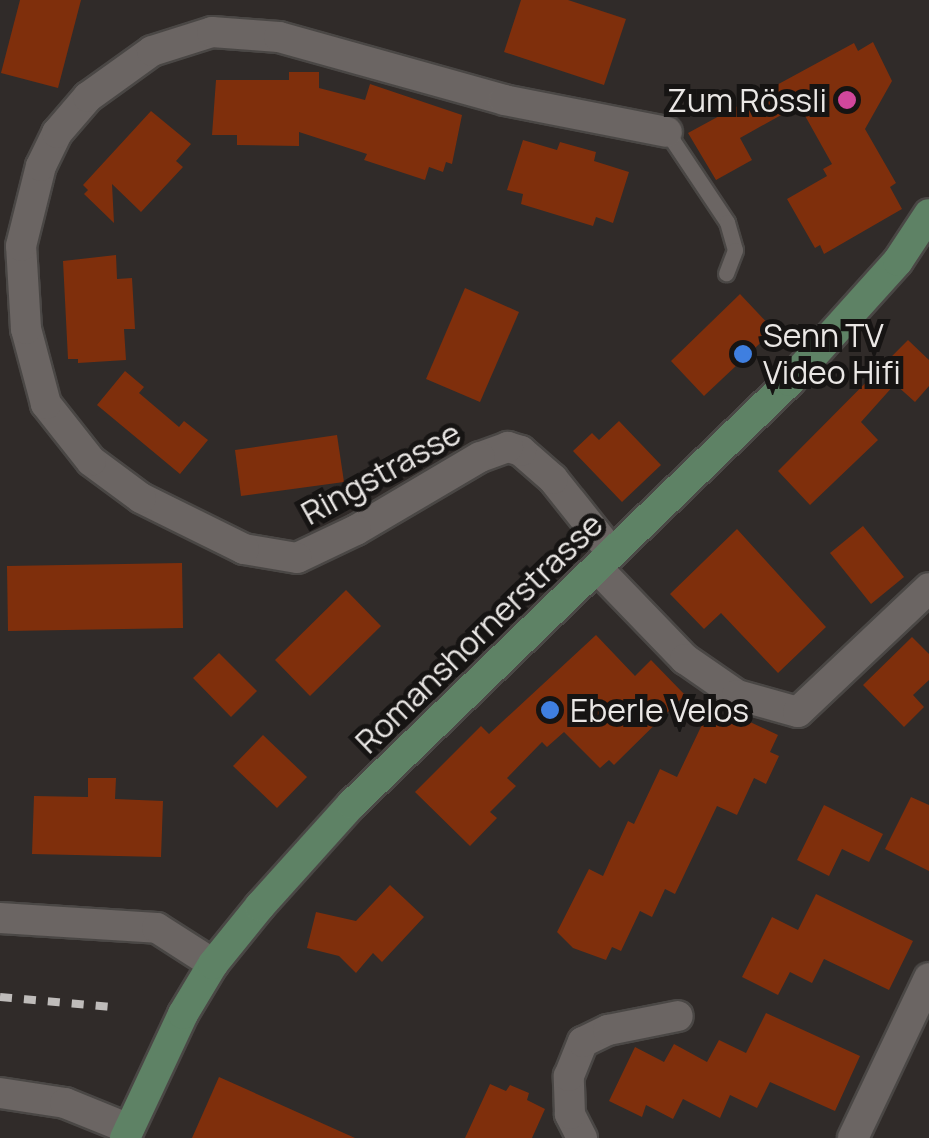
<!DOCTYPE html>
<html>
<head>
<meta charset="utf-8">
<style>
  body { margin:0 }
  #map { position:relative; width:929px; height:1138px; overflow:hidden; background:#302b29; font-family:Manrope,sans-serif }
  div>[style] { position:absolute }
  .building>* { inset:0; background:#7f2f0c }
  .roads { filter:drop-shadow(2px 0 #4a4745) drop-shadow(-2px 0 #4a4745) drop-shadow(0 2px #4a4745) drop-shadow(0 -2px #4a4745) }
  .lane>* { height:15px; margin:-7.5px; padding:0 7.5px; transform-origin:7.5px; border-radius:7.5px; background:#6b6563 }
  .street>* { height:30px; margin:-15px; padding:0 15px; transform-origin:15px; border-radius:15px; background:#6b6563 }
  .secondary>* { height:30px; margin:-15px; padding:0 15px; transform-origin:15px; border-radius:15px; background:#5e8265 }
  .rail>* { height:8px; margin-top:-4px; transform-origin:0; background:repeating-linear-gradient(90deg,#bfbcba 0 12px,transparent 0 24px) }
  .dots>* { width:28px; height:28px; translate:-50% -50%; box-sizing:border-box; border:5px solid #161413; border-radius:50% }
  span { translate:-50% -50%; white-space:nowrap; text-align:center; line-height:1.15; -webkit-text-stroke:10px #161413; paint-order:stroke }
  .poi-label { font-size:32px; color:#eae7e5 }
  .right { translate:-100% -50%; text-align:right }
  .left { translate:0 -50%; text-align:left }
  .street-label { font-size:32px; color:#eae7e5 }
</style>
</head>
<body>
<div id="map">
  <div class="building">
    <i style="clip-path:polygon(20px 0,81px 0,58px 88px,1px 73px)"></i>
    <i style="clip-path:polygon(521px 0,568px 0,626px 19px,604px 85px,504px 52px)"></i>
    <i style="clip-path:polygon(873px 42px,892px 81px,865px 129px,896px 183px,890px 187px,902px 209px,824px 254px,820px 245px,815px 248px,787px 199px,827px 176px,823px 169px,832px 164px,799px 105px,740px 138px,752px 160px,716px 180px,688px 133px,854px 43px,858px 51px)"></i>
    <i style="clip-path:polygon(289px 72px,319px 72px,319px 88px,365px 100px,370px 84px,462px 115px,452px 164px,446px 162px,443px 172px,429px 167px,425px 180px,364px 160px,367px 154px,299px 132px,299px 146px,237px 145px,237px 135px,212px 135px,216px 80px,289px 80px)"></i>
    <i style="clip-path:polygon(151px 111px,191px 144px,176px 161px,183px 167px,141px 212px,112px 184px,114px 223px,84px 194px,88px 190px,83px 185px)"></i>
    <i style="clip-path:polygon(523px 140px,557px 150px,560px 142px,596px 152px,594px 161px,629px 172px,613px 223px,596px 217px,593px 226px,521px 204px,523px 194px,507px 190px)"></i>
    <i style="clip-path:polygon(116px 255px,117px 279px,132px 278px,135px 329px,124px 329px,126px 360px,78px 363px,78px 359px,68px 359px,63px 261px)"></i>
    <i style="clip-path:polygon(465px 288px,519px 312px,480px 402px,426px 379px)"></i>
    <i style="clip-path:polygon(740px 294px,774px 330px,704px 396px,671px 361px)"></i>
    <i style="clip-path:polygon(908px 340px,929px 360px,929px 386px,915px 402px,895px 384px,861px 422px,878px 440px,810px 505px,778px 471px)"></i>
    <i style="clip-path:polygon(125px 371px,144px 387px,139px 393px,179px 427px,184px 421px,208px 440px,180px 474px,97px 405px)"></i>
    <i style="clip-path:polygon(619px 421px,661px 465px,622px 502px,573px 451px,592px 433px,599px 440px)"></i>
    <i style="clip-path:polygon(337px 435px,344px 482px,241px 496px,235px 450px)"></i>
    <i style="clip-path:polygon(863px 526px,904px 577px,871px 604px,830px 553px)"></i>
    <i style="clip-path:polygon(737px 529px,826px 627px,778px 673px,721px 613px,704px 629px,670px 594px)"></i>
    <i style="clip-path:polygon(182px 563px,183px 628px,8px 631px,7px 566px)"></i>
    <i style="clip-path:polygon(346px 590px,381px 626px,310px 696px,275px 660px)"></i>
    <i style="clip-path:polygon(596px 635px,635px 676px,651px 660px,685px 695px,614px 765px,609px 760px,600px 768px,564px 732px,547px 747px,542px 742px,507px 778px,516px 786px,490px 812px,497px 818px,470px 846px,415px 792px,481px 726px,489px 734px)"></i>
    <i style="clip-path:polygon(912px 637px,929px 654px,929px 680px,913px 695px,924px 707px,904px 727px,863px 685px)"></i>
    <i style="clip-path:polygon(219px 653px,257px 691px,231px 717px,193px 678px)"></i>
    <i style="clip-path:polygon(709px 710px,732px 721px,735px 715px,778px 735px,770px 752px,779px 756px,766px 784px,754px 778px,737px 815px,717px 806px,675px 894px,665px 889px,652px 917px,640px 911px,621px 951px,612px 947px,606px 960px,573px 948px,557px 932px,589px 869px,603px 876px,628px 821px,634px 824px,660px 769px,677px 777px)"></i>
    <i style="clip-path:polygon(263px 735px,307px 777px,277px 808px,233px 766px)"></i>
    <i style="clip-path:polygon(88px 778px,116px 778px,115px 799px,163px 801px,161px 857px,32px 854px,34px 796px,88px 797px)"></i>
    <i style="clip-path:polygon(911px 797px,929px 805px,929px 871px,885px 849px)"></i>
    <i style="clip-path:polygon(824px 805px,883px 834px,869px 862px,842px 849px,829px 876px,797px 860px)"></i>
    <i style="clip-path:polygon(390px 885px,424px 917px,382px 962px,373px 953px,356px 973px,339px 956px,307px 948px,316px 912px,356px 921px)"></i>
    <i style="clip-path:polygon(816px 894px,913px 941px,889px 990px,824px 959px,812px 983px,790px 972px,778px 995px,742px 977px,772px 917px,798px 930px)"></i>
    <i style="clip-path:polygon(766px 1013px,860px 1056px,835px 1111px,770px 1082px,757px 1108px,730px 1095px,720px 1118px,683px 1099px,673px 1119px,646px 1105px,642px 1117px,609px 1101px,635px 1047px,664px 1062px,674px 1044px,707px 1062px,719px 1040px,746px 1053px)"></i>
    <i style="clip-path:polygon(219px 1077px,355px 1138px,192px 1138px)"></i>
    <i style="clip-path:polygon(490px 1084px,506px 1091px,510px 1085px,529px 1093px,527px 1100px,545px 1109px,532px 1138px,465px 1138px)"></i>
  </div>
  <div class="roads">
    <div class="lane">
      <i style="left:667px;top:132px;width:108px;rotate:56.3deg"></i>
      <i style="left:727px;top:222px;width:29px;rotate:74deg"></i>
      <i style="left:735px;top:250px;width:25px;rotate:111deg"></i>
    </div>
    <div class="street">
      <i style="left:612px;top:553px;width:95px;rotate:-128.6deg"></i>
      <i style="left:553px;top:479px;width:43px;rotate:-138.8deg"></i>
      <i style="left:521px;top:451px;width:14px;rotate:-163deg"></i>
      <i style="left:508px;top:447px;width:30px;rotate:160deg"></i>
      <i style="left:480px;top:457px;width:144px;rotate:149.5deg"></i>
      <i style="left:356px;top:530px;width:65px;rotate:154.6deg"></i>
      <i style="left:297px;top:558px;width:54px;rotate:-170.4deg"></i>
      <i style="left:244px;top:549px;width:115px;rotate:-153.7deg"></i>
      <i style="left:141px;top:498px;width:62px;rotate:-143.5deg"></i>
      <i style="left:91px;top:461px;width:73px;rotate:-128.3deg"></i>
      <i style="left:46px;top:404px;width:78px;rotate:-104.9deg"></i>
      <i style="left:26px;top:329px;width:83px;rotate:-93.4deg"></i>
      <i style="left:21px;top:246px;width:82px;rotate:-76deg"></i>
      <i style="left:41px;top:166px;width:37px;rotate:-64deg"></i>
      <i style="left:57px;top:133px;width:48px;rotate:-49.3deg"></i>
      <i style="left:88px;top:97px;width:79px;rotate:-35.7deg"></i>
      <i style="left:152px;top:51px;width:63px;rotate:-17.6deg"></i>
      <i style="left:212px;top:32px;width:67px;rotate:4.3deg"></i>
      <i style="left:279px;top:37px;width:234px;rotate:15.6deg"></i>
      <i style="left:504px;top:100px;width:166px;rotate:11.1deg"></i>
      <i style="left:597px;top:568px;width:127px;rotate:46deg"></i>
      <i style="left:685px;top:659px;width:63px;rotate:34.7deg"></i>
      <i style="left:737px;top:695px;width:63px;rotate:15.6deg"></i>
      <i style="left:798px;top:712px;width:180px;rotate:-43.4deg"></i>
      <i style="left:0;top:918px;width:157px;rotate:3.6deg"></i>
      <i style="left:157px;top:928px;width:67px;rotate:32.7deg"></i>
      <i style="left:0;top:1093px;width:66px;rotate:8.7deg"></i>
      <i style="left:65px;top:1103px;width:69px;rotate:22.1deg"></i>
      <i style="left:582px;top:1138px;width:27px;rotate:-117deg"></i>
      <i style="left:570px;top:1114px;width:38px;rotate:-92deg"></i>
      <i style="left:569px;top:1076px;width:37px;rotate:-68deg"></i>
      <i style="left:583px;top:1042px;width:28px;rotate:-26deg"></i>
      <i style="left:608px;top:1030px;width:71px;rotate:-11.3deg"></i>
      <i style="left:853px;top:1138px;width:177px;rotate:-64.6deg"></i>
    </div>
    <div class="secondary">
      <i style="left:125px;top:1138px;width:137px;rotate:-64.9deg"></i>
      <i style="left:183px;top:1014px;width:58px;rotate:-59deg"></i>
      <i style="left:213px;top:964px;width:75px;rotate:-51deg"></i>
      <i style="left:260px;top:906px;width:137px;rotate:-48deg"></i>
      <i style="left:352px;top:804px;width:609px;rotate:-44deg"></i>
      <i style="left:790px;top:381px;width:161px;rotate:-48deg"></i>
      <i style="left:898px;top:261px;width:56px;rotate:-56.6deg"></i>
    </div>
  </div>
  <div class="rail">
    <i style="left:0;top:997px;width:112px;rotate:5.1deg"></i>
  </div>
  <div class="dots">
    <i style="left:847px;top:100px;background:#d1479c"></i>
    <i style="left:743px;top:354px;background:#3f7fe0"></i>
    <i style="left:550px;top:710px;background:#3f7fe0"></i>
  </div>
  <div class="poi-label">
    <span class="right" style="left:827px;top:100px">Zum Rössli</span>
    <span class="left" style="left:763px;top:354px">Senn TV<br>Video Hifi</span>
    <span class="left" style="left:570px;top:710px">Eberle Velos</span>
  </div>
  <div class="street-label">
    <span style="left:381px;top:473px;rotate:-29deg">Ringstrasse</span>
    <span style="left:479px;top:633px;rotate:-44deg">Romanshornerstrasse</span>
  </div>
</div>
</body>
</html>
